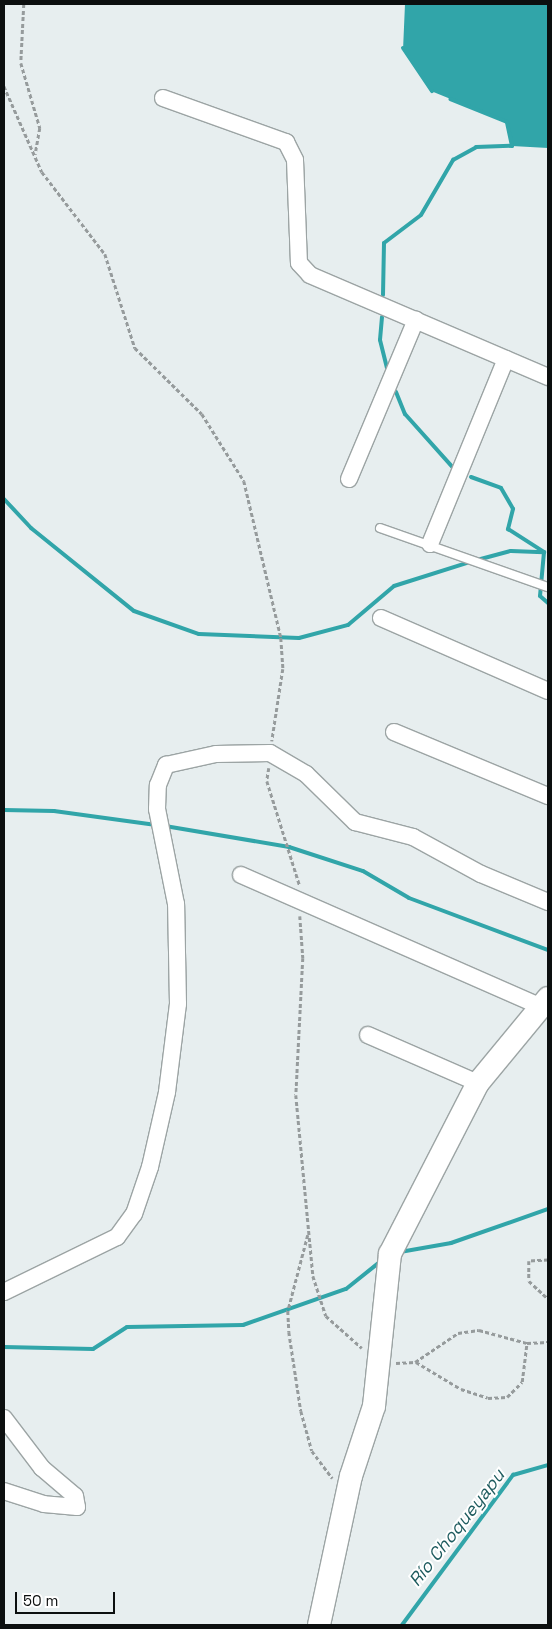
<!DOCTYPE html>
<html>
<head>
<meta charset="utf-8">
<style>
  body { margin:0 }
  #map { position:relative; width:552px; height:1629px; overflow:hidden; background:#e7eeef; font-family:"Space Grotesk",sans-serif }
  div>[style] { position:absolute }
  .water>* { inset:0; background:#31a5a9 }
  .stream>* { height:4px; margin:-2px; padding:0 2px; transform-origin:2px; border-radius:2px; background:#31a5a9 }
  .path>* { height:2.5px; margin-top:-1.25px; transform-origin:0; background:repeating-linear-gradient(90deg,#969b9c 0 4px,transparent 0 6.5px) }
  .roads { filter:drop-shadow(1px 0 #9ca4a4) drop-shadow(-1px 0 #9ca4a4) drop-shadow(0 1px #9ca4a4) drop-shadow(0 -1px #9ca4a4) }
  .lane>* { height:8px; margin:-4px; padding:0 4px; transform-origin:4px; border-radius:4px; background:#fff }
  .street>* { height:16px; margin:-8px; padding:0 8px; transform-origin:8px; border-radius:8px; background:#fff }
  .secondary>* { height:22px; margin:-11px; padding:0 11px; transform-origin:11px; border-radius:11px; background:#fff }
  span { translate:-50% -50%; white-space:nowrap; text-align:center; line-height:1.15; -webkit-text-stroke:4px #fff; paint-order:stroke }
  .water-label { font-size:18px; color:#1f5c5f; font-style:italic }
  .frame { position:absolute; inset:0; border:5px solid #0c0f0f; pointer-events:none }
  .scale { position:absolute; left:15px; top:1592px; width:100px; height:22px; box-sizing:border-box; border:2px solid #0c0f0f; border-top:0; padding-left:6px; font-size:15px; line-height:18px; white-space:nowrap; color:#0c0f0f; -webkit-text-stroke:4px #fff; paint-order:stroke }
</style>
</head>
<body>
<div id="map">
  <div class="water">
    <i style="clip-path:polygon(405px 4px,548px 4px,548px 148px,512px 146px,507px 122px,431px 91px,403px 50px)"></i>
  </div>
  <div class="stream">
    <i style="left:403px;top:48px;width:52px;rotate:56deg"></i>
    <i style="left:383px;top:295px;width:52px;rotate:-88.9deg"></i>
    <i style="left:384px;top:243px;width:46px;rotate:-37.1deg"></i>
    <i style="left:421px;top:215px;width:64px;rotate:-59.8deg"></i>
    <i style="left:453px;top:160px;width:26px;rotate:-29deg"></i>
    <i style="left:476px;top:147px;width:36px;rotate:-2deg"></i>
    <i style="left:512px;top:146px;width:25px;rotate:-102deg"></i>
    <i style="left:507px;top:122px;width:61px;rotate:-158deg"></i>
    <i style="left:382px;top:317px;width:23px;rotate:95deg"></i>
    <i style="left:380px;top:340px;width:33px;rotate:76deg"></i>
    <i style="left:396px;top:392px;width:24px;rotate:68deg"></i>
    <i style="left:405px;top:414px;width:76px;rotate:48.2deg"></i>
    <i style="left:471px;top:477px;width:32px;rotate:20deg"></i>
    <i style="left:501px;top:488px;width:24px;rotate:60deg"></i>
    <i style="left:513px;top:509px;width:21px;rotate:104deg"></i>
    <i style="left:508px;top:529px;width:43px;rotate:32.6deg"></i>
    <i style="left:544px;top:552px;width:44px;rotate:95.2deg"></i>
    <i style="left:540px;top:596px;width:11px;rotate:41deg"></i>
    <i style="left:4px;top:499px;width:40px;rotate:47deg"></i>
    <i style="left:31px;top:528px;width:132px;rotate:38.9deg"></i>
    <i style="left:134px;top:611px;width:69px;rotate:19.5deg"></i>
    <i style="left:199px;top:634px;width:100px;rotate:2.3deg"></i>
    <i style="left:299px;top:638px;width:51px;rotate:-14.9deg"></i>
    <i style="left:348px;top:625px;width:60px;rotate:-40.3deg"></i>
    <i style="left:394px;top:586px;width:80px;rotate:-17.5deg"></i>
    <i style="left:477px;top:560px;width:35px;rotate:-15deg"></i>
    <i style="left:511px;top:551px;width:33px;rotate:2deg"></i>
    <i style="left:4px;top:810px;width:50px;rotate:1.1deg"></i>
    <i style="left:54px;top:811px;width:103px;rotate:7.8deg"></i>
    <i style="left:165px;top:826px;width:126px;rotate:9.6deg"></i>
    <i style="left:289px;top:847px;width:78px;rotate:18deg"></i>
    <i style="left:363px;top:871px;width:53px;rotate:30.4deg"></i>
    <i style="left:409px;top:898px;width:148px;rotate:20.5deg"></i>
    <i style="left:400px;top:1252px;width:52px;rotate:-10deg"></i>
    <i style="left:451px;top:1243px;width:103px;rotate:-19.3deg"></i>
    <i style="left:4px;top:1347px;width:89px;rotate:1.3deg"></i>
    <i style="left:93px;top:1349px;width:40px;rotate:-32.9deg"></i>
    <i style="left:127px;top:1327px;width:116px;rotate:-1deg"></i>
    <i style="left:243px;top:1325px;width:109px;rotate:-19.3deg"></i>
    <i style="left:346px;top:1289px;width:45px;rotate:-38.7deg"></i>
    <i style="left:402px;top:1625px;width:187px;rotate:-53.5deg"></i>
    <i style="left:513px;top:1475px;width:36px;rotate:-16deg"></i>
  </div>
  <div class="path">
    <i style="left:24px;top:4px;width:59px;rotate:92.9deg"></i>
    <i style="left:21px;top:63px;width:68px;rotate:73.7deg"></i>
    <i style="left:40px;top:128px;width:27px;rotate:100deg"></i>
    <i style="left:4px;top:86px;width:94px;rotate:66.2deg"></i>
    <i style="left:42px;top:172px;width:103px;rotate:52.5deg"></i>
    <i style="left:105px;top:254px;width:99px;rotate:72.3deg"></i>
    <i style="left:135px;top:348px;width:94px;rotate:44.6deg"></i>
    <i style="left:202px;top:414px;width:79px;rotate:57.9deg"></i>
    <i style="left:244px;top:481px;width:161px;rotate:76.7deg"></i>
    <i style="left:281px;top:638px;width:31px;rotate:86deg"></i>
    <i style="left:283px;top:669px;width:73px;rotate:98.7deg"></i>
    <i style="left:269px;top:768px;width:13px;rotate:99deg"></i>
    <i style="left:267px;top:781px;width:110px;rotate:72.6deg"></i>
    <i style="left:300px;top:916px;width:42px;rotate:85.9deg"></i>
    <i style="left:303px;top:958px;width:137px;rotate:92.9deg"></i>
    <i style="left:296px;top:1095px;width:182px;rotate:84.6deg"></i>
    <i style="left:313px;top:1276px;width:42px;rotate:72deg"></i>
    <i style="left:326px;top:1316px;width:48px;rotate:41.6deg"></i>
    <i style="left:308px;top:1235px;width:79px;rotate:104.7deg"></i>
    <i style="left:288px;top:1311px;width:21px;rotate:87deg"></i>
    <i style="left:289px;top:1332px;width:80px;rotate:81.4deg"></i>
    <i style="left:301px;top:1411px;width:41px;rotate:74.6deg"></i>
    <i style="left:312px;top:1451px;width:34px;rotate:53deg"></i>
    <i style="left:548px;top:1260px;width:19px;rotate:177deg"></i>
    <i style="left:529px;top:1261px;width:20px;rotate:90deg"></i>
    <i style="left:529px;top:1281px;width:26px;rotate:43deg"></i>
    <i style="left:416px;top:1362px;width:52px;rotate:31deg"></i>
    <i style="left:461px;top:1389px;width:28px;rotate:18deg"></i>
    <i style="left:488px;top:1398px;width:19px;rotate:-3deg"></i>
    <i style="left:507px;top:1397px;width:21px;rotate:-45deg"></i>
    <i style="left:522px;top:1382px;width:39px;rotate:-83deg"></i>
    <i style="left:396px;top:1363px;width:19px;rotate:-3deg"></i>
    <i style="left:415px;top:1362px;width:52px;rotate:-34deg"></i>
    <i style="left:458px;top:1333px;width:21px;rotate:-8deg"></i>
    <i style="left:479px;top:1330px;width:50px;rotate:15.2deg"></i>
    <i style="left:527px;top:1343px;width:21px;rotate:-3deg"></i>
  </div>
  <div class="roads">
    <div class="lane">
      <i style="left:380px;top:528px;width:178px;rotate:19.4deg"></i>
    </div>
    <div class="street">
      <i style="left:163px;top:98px;width:131px;rotate:19.7deg"></i>
      <i style="left:286px;top:142px;width:20px;rotate:63deg"></i>
      <i style="left:295px;top:160px;width:103px;rotate:87.8deg"></i>
      <i style="left:299px;top:263px;width:16px;rotate:47deg"></i>
      <i style="left:310px;top:275px;width:259px;rotate:23.2deg"></i>
      <i style="left:349px;top:479px;width:173px;rotate:-67.2deg"></i>
      <i style="left:430px;top:544px;width:200px;rotate:-67.7deg"></i>
      <i style="left:381px;top:618px;width:182px;rotate:23.6deg"></i>
      <i style="left:394px;top:732px;width:167px;rotate:22.6deg"></i>
      <i style="left:241px;top:875px;width:326px;rotate:23.7deg"></i>
      <i style="left:368px;top:1035px;width:120px;rotate:23.6deg"></i>
      <i style="left:4px;top:1292px;width:126px;rotate:-26deg"></i>
      <i style="left:117px;top:1237px;width:29px;rotate:-54deg"></i>
      <i style="left:134px;top:1214px;width:50px;rotate:-71.2deg"></i>
      <i style="left:150px;top:1167px;width:77px;rotate:-77.2deg"></i>
      <i style="left:167px;top:1092px;width:89px;rotate:-82.9deg"></i>
      <i style="left:178px;top:1004px;width:100px;rotate:-91.1deg"></i>
      <i style="left:176px;top:904px;width:97px;rotate:-101.3deg"></i>
      <i style="left:157px;top:809px;width:24px;rotate:-88deg"></i>
      <i style="left:158px;top:785px;width:22px;rotate:-68deg"></i>
      <i style="left:166px;top:765px;width:51px;rotate:-12.4deg"></i>
      <i style="left:216px;top:754px;width:54px;rotate:-1.1deg"></i>
      <i style="left:270px;top:753px;width:42px;rotate:30.3deg"></i>
      <i style="left:306px;top:774px;width:69px;rotate:44.4deg"></i>
      <i style="left:355px;top:822px;width:60px;rotate:14.5deg"></i>
      <i style="left:413px;top:837px;width:77px;rotate:28.6deg"></i>
      <i style="left:481px;top:874px;width:73px;rotate:22.7deg"></i>
      <i style="left:4px;top:1418px;width:63px;rotate:52.8deg"></i>
      <i style="left:42px;top:1468px;width:43px;rotate:40.3deg"></i>
      <i style="left:75px;top:1496px;width:11px;rotate:80deg"></i>
      <i style="left:77px;top:1507px;width:33px;rotate:-175deg"></i>
      <i style="left:44px;top:1504px;width:42px;rotate:-162deg"></i>
    </div>
    <div class="secondary">
      <i style="left:319px;top:1625px;width:152px;rotate:-77.9deg"></i>
      <i style="left:351px;top:1476px;width:74px;rotate:-71.8deg"></i>
      <i style="left:374px;top:1406px;width:153px;rotate:-84deg"></i>
      <i style="left:390px;top:1254px;width:192px;rotate:-62.8deg"></i>
      <i style="left:478px;top:1083px;width:110px;rotate:-50.5deg"></i>
    </div>
  </div>
  <div class="water-label">
    <span style="left:457px;top:1528px;rotate:-52deg">Río Choqueyapu</span>
  </div>
  <div class="frame"></div>
  <div class="scale">50 m</div>
</div>
</body>
</html>
